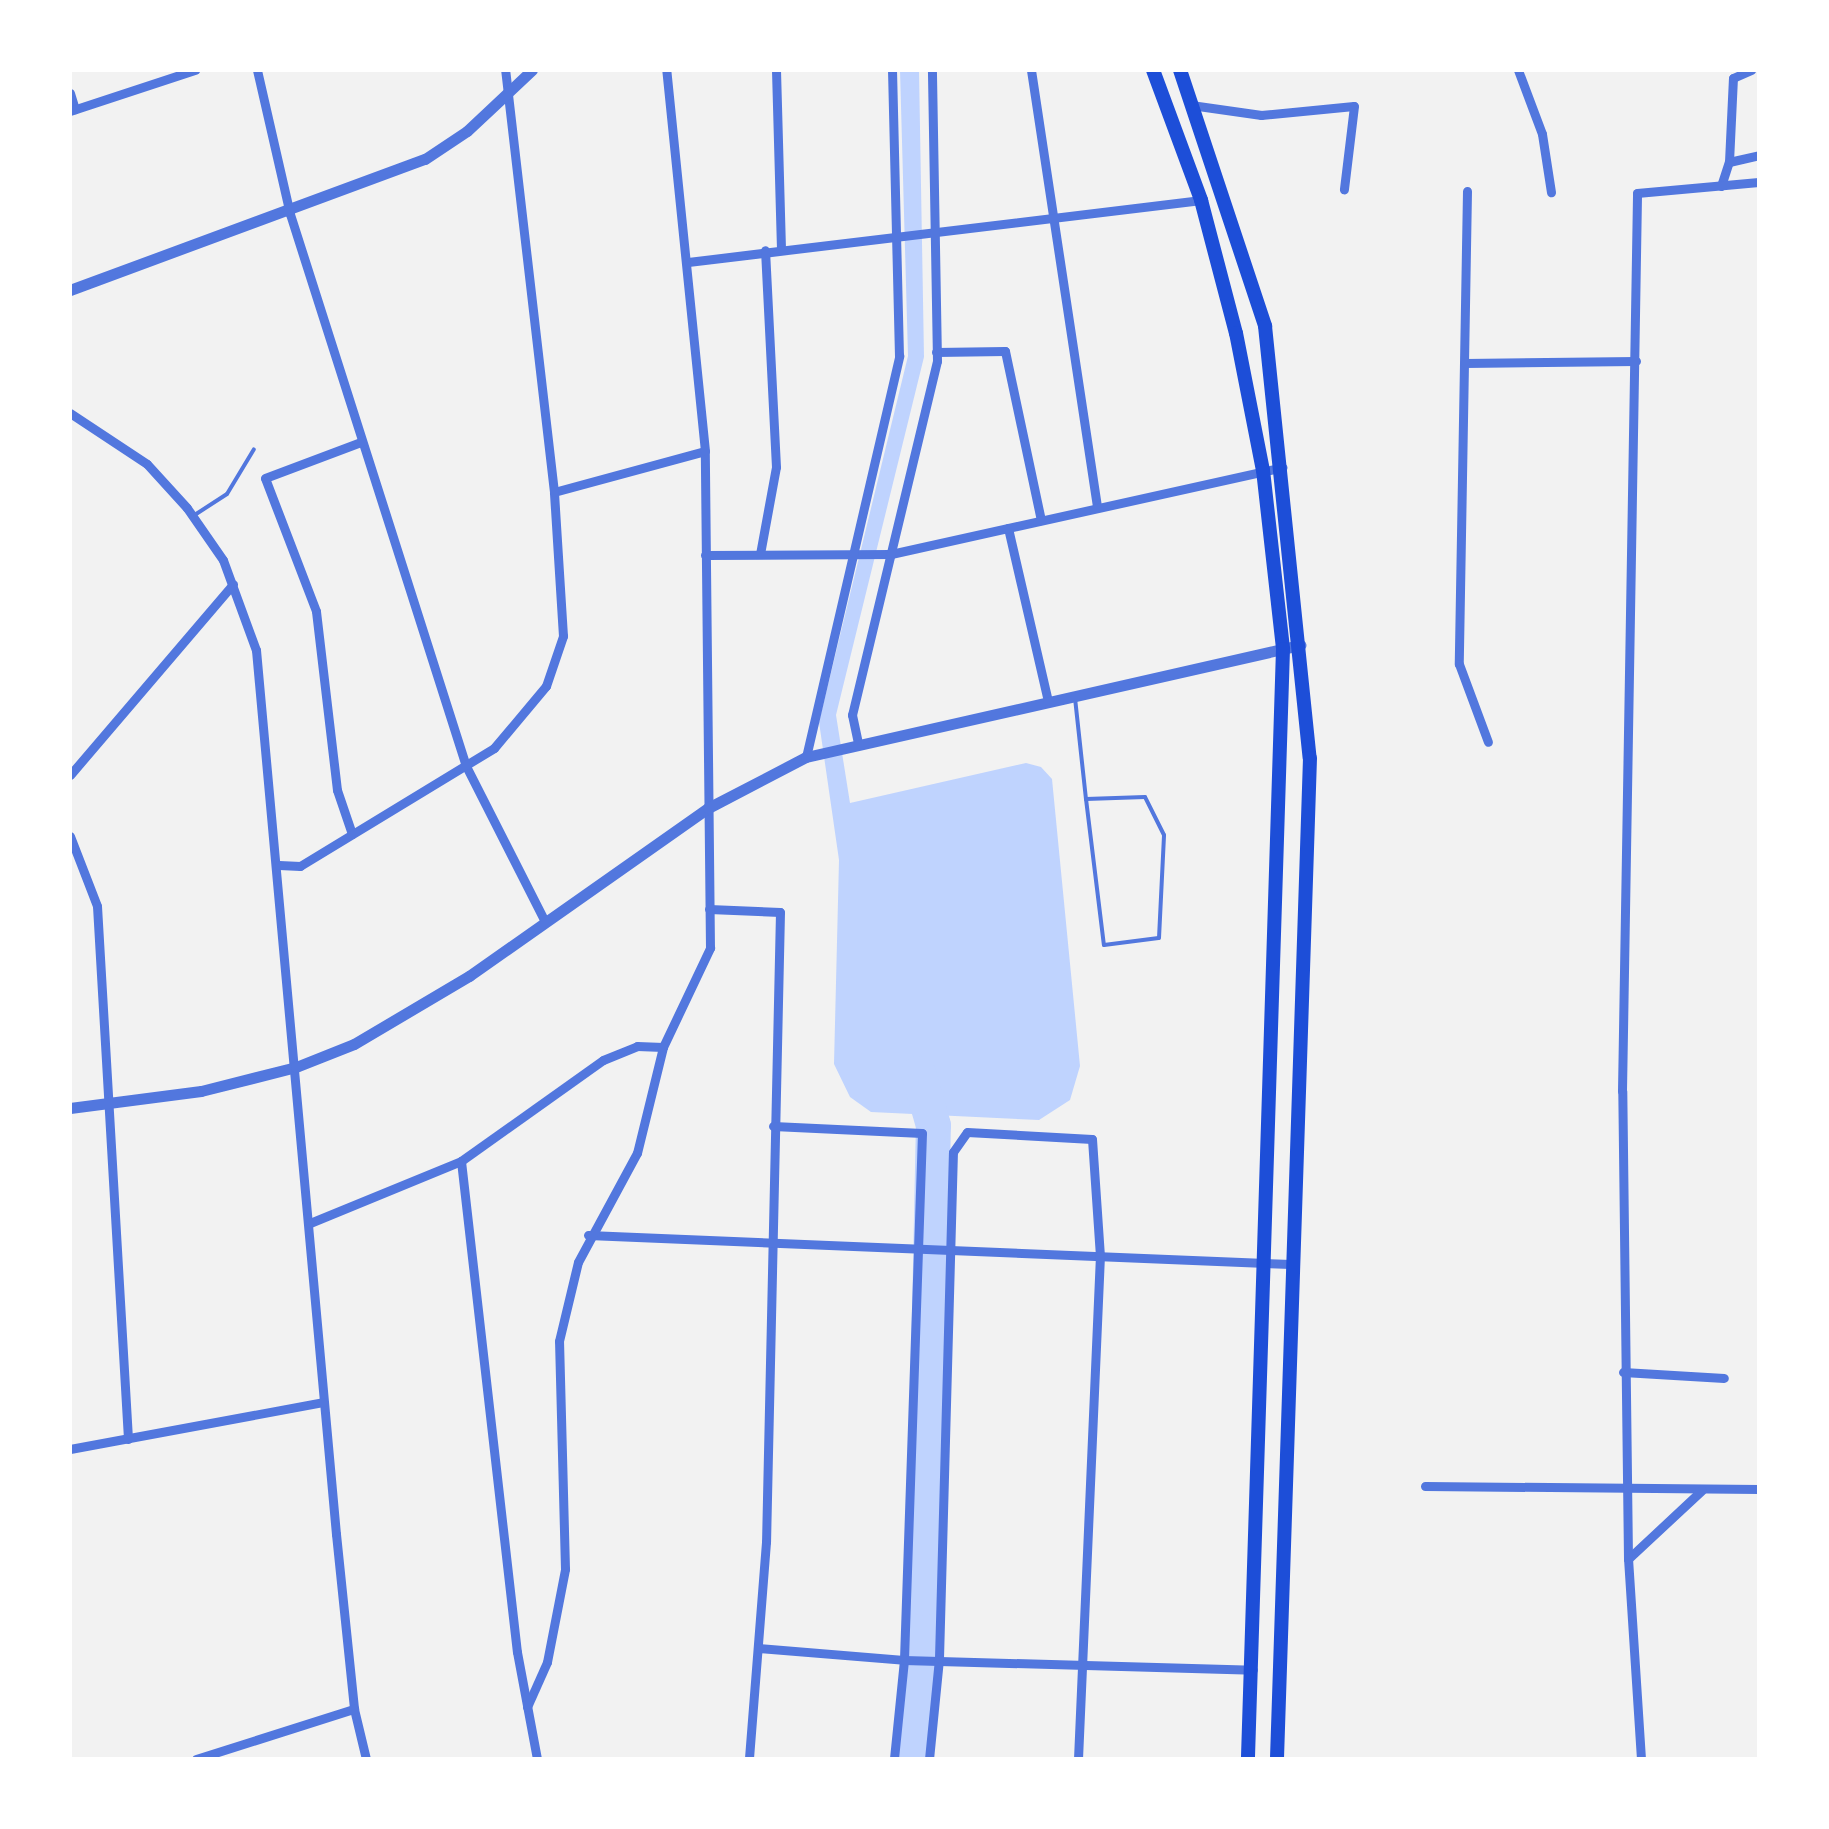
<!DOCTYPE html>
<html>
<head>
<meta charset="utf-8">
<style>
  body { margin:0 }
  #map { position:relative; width:1829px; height:1829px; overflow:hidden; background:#f2f2f2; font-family:"Nunito Sans",sans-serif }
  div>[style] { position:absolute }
  .water>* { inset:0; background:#bfd3fe }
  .river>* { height:35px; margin:-17.5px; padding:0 17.5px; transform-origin:17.5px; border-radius:17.5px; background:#bfd3fe }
  .service>* { height:4px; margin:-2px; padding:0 2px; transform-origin:2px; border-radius:2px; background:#5277de }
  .minor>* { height:9px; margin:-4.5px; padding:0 4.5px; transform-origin:4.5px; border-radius:4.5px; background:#5277de }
  .tertiary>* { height:11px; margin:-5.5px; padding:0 5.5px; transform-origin:5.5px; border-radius:5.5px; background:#5277de }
  .primary>* { height:14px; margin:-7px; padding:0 7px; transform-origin:7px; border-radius:7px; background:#1d4ed8 }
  span { translate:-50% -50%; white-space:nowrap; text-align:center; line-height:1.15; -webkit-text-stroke:10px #fff; paint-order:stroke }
  .frame { position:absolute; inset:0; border:72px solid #fff; pointer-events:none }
</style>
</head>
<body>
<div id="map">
  <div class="water">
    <i style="clip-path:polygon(900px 70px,919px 70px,924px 357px,836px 715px,850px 803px,1026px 763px,1041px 767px,1052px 779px,1080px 1066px,1070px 1100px,1039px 1120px,871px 1112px,850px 1097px,834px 1064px,839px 860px,819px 722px,908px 356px)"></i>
  </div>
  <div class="river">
    <i style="left:912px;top:1759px;width:161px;rotate:-86.1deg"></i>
    <i style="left:923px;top:1598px;width:473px;rotate:-88.8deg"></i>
    <i style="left:933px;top:1125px;width:54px;rotate:-106.1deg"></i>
  </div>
  <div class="service">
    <i style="left:193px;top:516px;width:40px;rotate:-32.9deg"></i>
    <i style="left:227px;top:494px;width:52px;rotate:-59deg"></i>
    <i style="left:1075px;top:698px;width:102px;rotate:83.8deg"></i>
    <i style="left:1086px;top:799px;width:147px;rotate:83deg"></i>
    <i style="left:1104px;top:945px;width:55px;rotate:-7.3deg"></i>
    <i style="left:1159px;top:938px;width:103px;rotate:-87.2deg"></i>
    <i style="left:1164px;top:835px;width:42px;rotate:-116.6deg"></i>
    <i style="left:1145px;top:797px;width:59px;rotate:178.1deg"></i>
  </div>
  <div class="minor">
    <i style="left:257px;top:70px;width:148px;rotate:77.1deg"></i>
    <i style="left:290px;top:214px;width:579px;rotate:72.32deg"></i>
    <i style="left:466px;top:766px;width:175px;rotate:63.1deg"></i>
    <i style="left:776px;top:70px;width:177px;rotate:88.4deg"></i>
    <i style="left:1031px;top:70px;width:442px;rotate:81.4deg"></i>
    <i style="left:1518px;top:70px;width:68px;rotate:69.4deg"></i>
    <i style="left:1542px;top:134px;width:59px;rotate:81.2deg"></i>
    <i style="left:70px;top:93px;width:17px;rotate:73deg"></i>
    <i style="left:1191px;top:105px;width:71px;rotate:8.1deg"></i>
    <i style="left:1261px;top:115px;width:93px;rotate:-5.5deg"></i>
    <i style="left:1354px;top:106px;width:84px;rotate:96.9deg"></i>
    <i style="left:70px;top:111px;width:132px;rotate:-18.2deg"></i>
    <i style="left:1729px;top:162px;width:84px;rotate:-87.3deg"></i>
    <i style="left:1733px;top:78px;width:20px;rotate:-24deg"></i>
    <i style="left:1721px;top:186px;width:25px;rotate:-72deg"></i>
    <i style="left:1729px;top:162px;width:31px;rotate:-13deg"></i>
    <i style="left:1467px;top:191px;width:473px;rotate:91deg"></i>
    <i style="left:1459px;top:664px;width:83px;rotate:69.6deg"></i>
    <i style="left:688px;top:262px;width:517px;rotate:-6.89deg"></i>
    <i style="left:936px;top:352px;width:69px;rotate:-0.8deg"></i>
    <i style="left:1005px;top:351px;width:173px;rotate:78deg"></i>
    <i style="left:1465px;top:363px;width:171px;rotate:-0.7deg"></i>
    <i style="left:70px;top:413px;width:92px;rotate:33.5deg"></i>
    <i style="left:147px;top:464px;width:59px;rotate:47.7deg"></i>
    <i style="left:187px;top:508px;width:63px;rotate:55.3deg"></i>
    <i style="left:223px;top:560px;width:96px;rotate:69.9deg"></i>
    <i style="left:256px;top:650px;width:888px;rotate:84.83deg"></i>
    <i style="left:336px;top:1534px;width:176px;rotate:84.1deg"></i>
    <i style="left:354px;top:1709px;width:51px;rotate:76.5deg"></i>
    <i style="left:554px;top:492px;width:156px;rotate:-15.2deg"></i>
    <i style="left:1008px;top:528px;width:178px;rotate:77deg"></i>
    <i style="left:760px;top:554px;width:88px;rotate:-79.6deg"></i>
    <i style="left:776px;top:467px;width:217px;rotate:-92.9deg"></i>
    <i style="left:705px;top:555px;width:186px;rotate:-0.3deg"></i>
    <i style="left:891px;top:554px;width:401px;rotate:-12.5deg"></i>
    <i style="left:858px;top:743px;width:29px;rotate:-102deg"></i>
    <i style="left:852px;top:715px;width:364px;rotate:-76.5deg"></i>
    <i style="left:937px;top:361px;width:291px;rotate:-91deg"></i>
    <i style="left:806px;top:757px;width:412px;rotate:-76.9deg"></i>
    <i style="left:899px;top:356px;width:286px;rotate:-91.4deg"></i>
    <i style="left:70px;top:775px;width:251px;rotate:-49.5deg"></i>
    <i style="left:352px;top:834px;width:46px;rotate:-108.8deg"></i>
    <i style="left:337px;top:790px;width:180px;rotate:-96.7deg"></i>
    <i style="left:316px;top:611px;width:142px;rotate:-111deg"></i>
    <i style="left:265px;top:478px;width:103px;rotate:-20.6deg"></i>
    <i style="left:70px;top:836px;width:75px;rotate:68.9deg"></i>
    <i style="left:97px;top:906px;width:534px;rotate:86.67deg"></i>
    <i style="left:279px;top:865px;width:21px;rotate:3deg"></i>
    <i style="left:300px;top:866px;width:227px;rotate:-31.3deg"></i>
    <i style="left:494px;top:748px;width:81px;rotate:-50deg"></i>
    <i style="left:546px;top:686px;width:53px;rotate:-71.2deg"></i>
    <i style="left:563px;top:636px;width:144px;rotate:-93.6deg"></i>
    <i style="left:554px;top:492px;width:425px;rotate:-96.6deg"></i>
    <i style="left:709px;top:909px;width:71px;rotate:2.4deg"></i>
    <i style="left:780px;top:912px;width:630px;rotate:91.27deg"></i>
    <i style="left:766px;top:1542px;width:218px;rotate:94.5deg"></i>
    <i style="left:773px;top:1126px;width:149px;rotate:2.7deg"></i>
    <i style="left:922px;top:1133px;width:527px;rotate:91.96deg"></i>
    <i style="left:904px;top:1660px;width:100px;rotate:95.8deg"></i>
    <i style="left:461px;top:1161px;width:494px;rotate:83.5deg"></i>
    <i style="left:517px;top:1652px;width:109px;rotate:79.4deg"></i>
    <i style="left:310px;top:1223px;width:163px;rotate:-22.3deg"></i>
    <i style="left:461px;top:1161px;width:174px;rotate:-35.4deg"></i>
    <i style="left:603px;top:1060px;width:37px;rotate:-22deg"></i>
    <i style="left:637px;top:1046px;width:26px;rotate:2deg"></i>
    <i style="left:588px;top:1235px;width:703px;rotate:2.37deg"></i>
    <i style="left:1623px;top:1372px;width:101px;rotate:3.4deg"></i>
    <i style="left:70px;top:1449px;width:257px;rotate:-10.5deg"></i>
    <i style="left:1425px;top:1486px;width:334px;rotate:0.5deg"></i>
    <i style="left:1628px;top:1559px;width:101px;rotate:-43deg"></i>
    <i style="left:759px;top:1648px;width:145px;rotate:4.7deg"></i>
    <i style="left:904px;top:1660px;width:349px;rotate:1.6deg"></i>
    <i style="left:527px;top:1707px;width:49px;rotate:-66deg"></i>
    <i style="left:547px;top:1662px;width:95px;rotate:-79deg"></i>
    <i style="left:565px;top:1569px;width:228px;rotate:-91.5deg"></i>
    <i style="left:559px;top:1341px;width:81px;rotate:-76.5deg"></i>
    <i style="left:578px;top:1262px;width:124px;rotate:-61.6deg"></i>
    <i style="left:637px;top:1153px;width:109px;rotate:-76.2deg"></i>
    <i style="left:663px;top:1047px;width:110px;rotate:-64.6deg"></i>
    <i style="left:710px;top:948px;width:497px;rotate:-90.6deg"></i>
    <i style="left:705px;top:451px;width:383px;rotate:-95.8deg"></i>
    <i style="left:196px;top:1759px;width:166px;rotate:-17.6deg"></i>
    <i style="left:929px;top:1759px;width:101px;rotate:-84.3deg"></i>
    <i style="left:939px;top:1658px;width:506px;rotate:-88.42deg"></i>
    <i style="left:953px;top:1152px;width:24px;rotate:-55deg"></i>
    <i style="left:967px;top:1132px;width:125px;rotate:3.2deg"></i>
    <i style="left:1092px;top:1139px;width:116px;rotate:86.1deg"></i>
    <i style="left:1100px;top:1255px;width:504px;rotate:92.5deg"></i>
    <i style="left:1641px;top:1759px;width:200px;rotate:-93.7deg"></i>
    <i style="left:1628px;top:1559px;width:468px;rotate:-90.7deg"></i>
    <i style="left:1622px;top:1091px;width:898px;rotate:-89.04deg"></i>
    <i style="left:1637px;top:193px;width:122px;rotate:-5.2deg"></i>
  </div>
  <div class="tertiary">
    <i style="left:70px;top:290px;width:378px;rotate:-20.3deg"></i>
    <i style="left:425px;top:159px;width:50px;rotate:-33.7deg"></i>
    <i style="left:467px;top:131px;width:89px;rotate:-43.2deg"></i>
    <i style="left:70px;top:1108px;width:132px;rotate:-7.4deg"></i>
    <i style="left:201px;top:1091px;width:98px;rotate:-14.2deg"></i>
    <i style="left:296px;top:1067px;width:62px;rotate:-21.6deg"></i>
    <i style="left:354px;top:1044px;width:134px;rotate:-30.6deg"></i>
    <i style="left:469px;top:976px;width:292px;rotate:-35.1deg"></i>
    <i style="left:708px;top:808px;width:110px;rotate:-27.5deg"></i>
    <i style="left:806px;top:757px;width:507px;rotate:-12.77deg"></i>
  </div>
  <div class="primary">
    <i style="left:1153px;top:70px;width:139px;rotate:69.7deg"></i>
    <i style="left:1201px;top:200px;width:138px;rotate:75.3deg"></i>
    <i style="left:1236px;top:333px;width:140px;rotate:78.9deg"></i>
    <i style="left:1263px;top:470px;width:180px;rotate:83.6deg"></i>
    <i style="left:1283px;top:649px;width:1111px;rotate:91.81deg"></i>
    <i style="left:1180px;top:70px;width:270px;rotate:71.6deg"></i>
    <i style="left:1265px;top:326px;width:434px;rotate:84.1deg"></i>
    <i style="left:1310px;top:758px;width:1002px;rotate:91.89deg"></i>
  </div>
  <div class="frame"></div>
</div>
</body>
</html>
